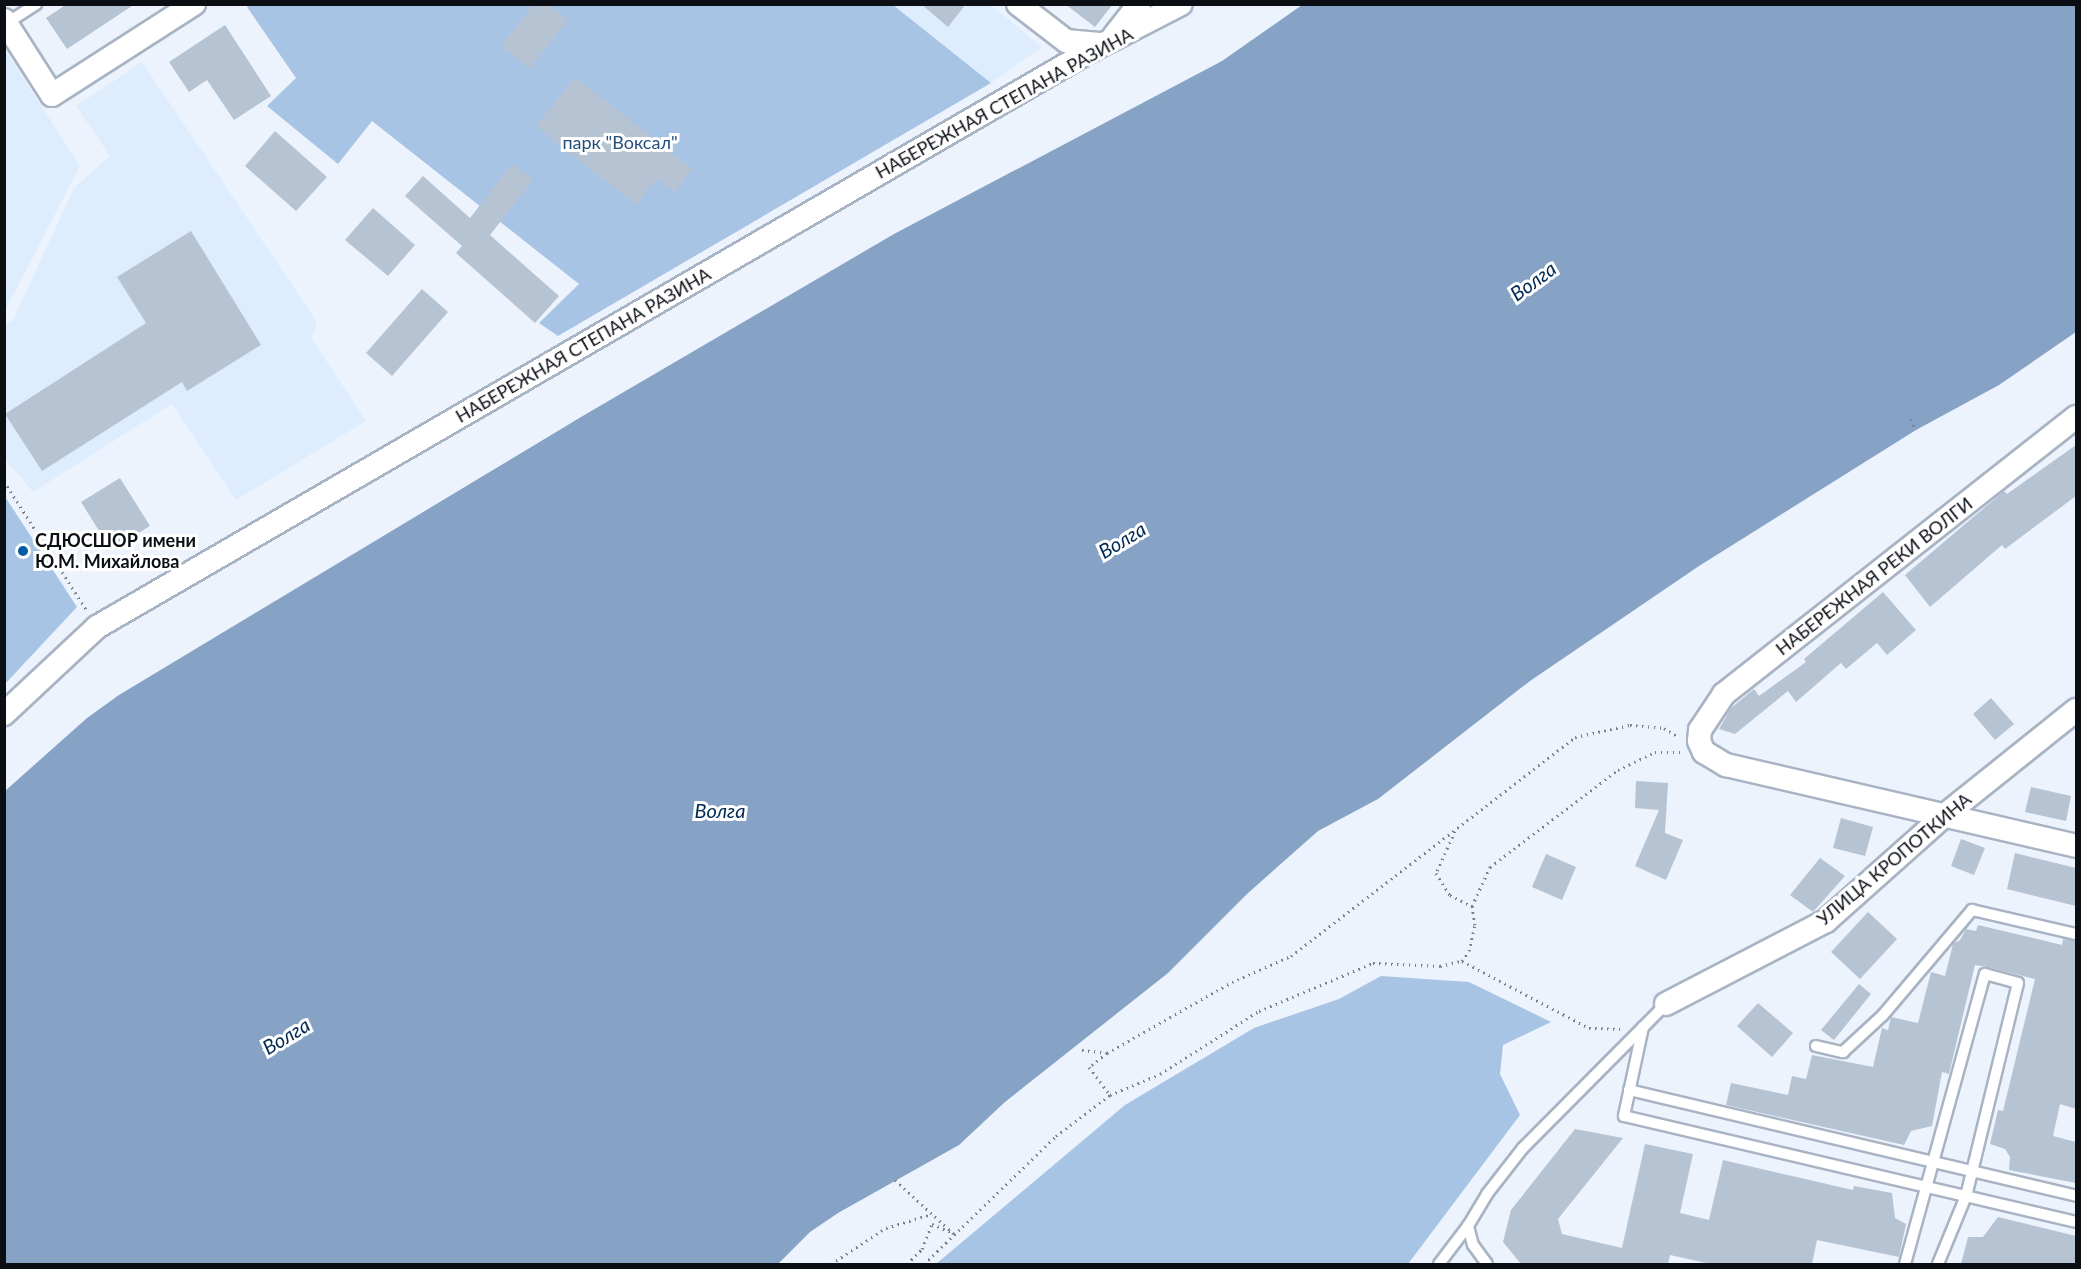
<!DOCTYPE html>
<html>
<head>
<meta charset="utf-8">
<style>
  body { margin:0 }
  #map { position:relative; width:2081px; height:1269px; overflow:hidden; background:#ecf3fd; font-family:Lato,sans-serif }
  div>[style] { position:absolute }
  .built>* { inset:0; background:#deedfe }
  .green>* { inset:0; background:#a8c4e5 }
  .water>* { inset:0; background:#86a3c6 }
  .building>* { inset:0; background:#b6c3d2 }
  .path>* { height:3px; margin-top:-1.5px; transform-origin:0; background:repeating-linear-gradient(90deg,#7c8189 0 1.5px,transparent 0 6px) }
  .roads { filter:drop-shadow(2px 0 #a8b4c3) drop-shadow(-2px 0 #a8b4c3) drop-shadow(0 2px #a8b4c3) drop-shadow(0 -2px #a8b4c3) }
  .lane>* { height:10px; margin:-5px; padding:0 5px; transform-origin:5px; border-radius:5px; background:#fff }
  .street>* { height:22px; margin:-11px; padding:0 11px; transform-origin:11px; border-radius:11px; background:#fff }
  .dots>* { width:16px; height:16px; translate:-50% -50%; box-sizing:border-box; border:3px solid #fff; border-radius:50% }
  span { translate:-50% -50%; white-space:nowrap; text-align:center; line-height:1.15; -webkit-text-stroke:6px #fff; paint-order:stroke }
  .street-label { font-size:18px; color:#0b0f14 }
  .park-label { font-size:18px; color:#244e7d }
  .poi-label { font-size:18px; color:#0b0f14; font-weight:700 }
  .left { translate:0 -50%; text-align:left }
  .water-label { font-size:20px; color:#002954; font-style:italic }
  .frame { position:absolute; inset:0; border:6px solid #0b0f14; pointer-events:none }
</style>
</head>
<body>
<div id="map">
  <div class="built">
    <i style="clip-path:polygon(893px 5px,991px 5px,1042px 47px,991px 83px)"></i>
    <i style="clip-path:polygon(4px 48px,80px 166px,5px 311px,4px 311px)"></i>
    <i style="clip-path:polygon(142px 62px,317px 322px,312px 339px,366px 421px,236px 500px,172px 404px,33px 492px,5px 459px,4px 326px,13px 320px,74px 188px,110px 156px,76px 106px)"></i>
  </div>
  <div class="green">
    <i style="clip-path:polygon(251px 4px,893px 5px,991px 83px,558px 336px,539px 323px,579px 284px,372px 121px,338px 164px,267px 106px,296px 78px,247px 7px)"></i>
    <i style="clip-path:polygon(4px 495px,77px 607px,5px 684px,4px 684px)"></i>
    <i style="clip-path:polygon(1381px 976px,1469px 982px,1551px 1022px,1503px 1045px,1500px 1074px,1520px 1115px,1408px 1264px,936px 1264px,1125px 1105px,1254px 1028px,1339px 999px)"></i>
  </div>
  <div class="water">
    <i style="clip-path:polygon(1302px 5px,2076px 5px,2076px 332px,1999px 385px,1916px 430px,1699px 566px,1530px 681px,1378px 799px,1318px 831px,1247px 894px,1168px 973px,1005px 1102px,959px 1145px,838px 1213px,810px 1232px,778px 1264px,5px 1264px,5px 791px,87px 718px,119px 695px,581px 417px,894px 234px,1222px 61px)"></i>
  </div>
  <div class="building">
    <i style="clip-path:polygon(67px 4px,135px 4px,67px 49px,46px 18px)"></i>
    <i style="clip-path:polygon(534px 4px,549px 4px,568px 20px,529px 69px,501px 46px)"></i>
    <i style="clip-path:polygon(921px 4px,966px 4px,948px 27px)"></i>
    <i style="clip-path:polygon(1065px 4px,1113px 4px,1095px 27px)"></i>
    <i style="clip-path:polygon(225px 25px,271px 96px,234px 120px,207px 80px,189px 92px,169px 62px)"></i>
    <i style="clip-path:polygon(575px 77px,692px 169px,674px 192px,657px 178px,636px 205px,536px 126px)"></i>
    <i style="clip-path:polygon(275px 131px,327px 177px,296px 211px,245px 166px)"></i>
    <i style="clip-path:polygon(512px 164px,533px 180px,490px 235px,559px 296px,535px 323px,456px 253px,462px 246px,405px 196px,423px 176px,470px 218px)"></i>
    <i style="clip-path:polygon(373px 208px,415px 245px,388px 276px,345px 240px)"></i>
    <i style="clip-path:polygon(191px 231px,261px 345px,187px 391px,182px 382px,42px 471px,5px 414px,146px 323px,117px 277px)"></i>
    <i style="clip-path:polygon(422px 289px,448px 312px,392px 376px,366px 353px)"></i>
    <i style="clip-path:polygon(2076px 445px,2076px 496px,2005px 549px,2002px 545px,1930px 607px,1905px 575px,2004px 491px,2007px 494px)"></i>
    <i style="clip-path:polygon(120px 478px,150px 526px,111px 550px,81px 502px)"></i>
    <i style="clip-path:polygon(1883px 592px,1916px 630px,1887px 655px,1877px 643px,1846px 669px,1841px 663px,1796px 702px,1788px 691px,1735px 734px,1719px 729px,1731px 708px,1754px 689px,1759px 696px,1806px 662px,1804px 659px)"></i>
    <i style="clip-path:polygon(1991px 698px,2014px 724px,1995px 740px,1973px 714px)"></i>
    <i style="clip-path:polygon(1636px 781px,1668px 783px,1665px 833px,1683px 840px,1666px 880px,1635px 866px,1659px 810px,1635px 808px)"></i>
    <i style="clip-path:polygon(2031px 787px,2071px 796px,2066px 821px,2025px 812px)"></i>
    <i style="clip-path:polygon(1841px 818px,1873px 827px,1865px 856px,1833px 848px)"></i>
    <i style="clip-path:polygon(1961px 839px,1985px 848px,1974px 875px,1951px 866px)"></i>
    <i style="clip-path:polygon(2015px 853px,2076px 868px,2076px 906px,2007px 889px)"></i>
    <i style="clip-path:polygon(1546px 854px,1576px 867px,1562px 900px,1532px 887px)"></i>
    <i style="clip-path:polygon(1820px 858px,1845px 876px,1813px 912px,1790px 895px)"></i>
    <i style="clip-path:polygon(1868px 912px,1897px 939px,1860px 979px,1831px 952px)"></i>
    <i style="clip-path:polygon(1978px 925px,2062px 945px,2063px 939px,2076px 941px,2076px 1109px,2060px 1104px,2053px 1136px,2076px 1142px,2076px 1183px,2009px 1170px,2010px 1157px,2005px 1149px,1990px 1144px,1998px 1110px,2003px 1111px,2035px 979px,1987px 967px,1975px 965px,1949px 1074px,1942px 1072px,1932px 1126px,1911px 1131px,1904px 1145px,1726px 1105px,1731px 1083px,1788px 1095px,1792px 1076px,1806px 1079px,1812px 1055px,1873px 1067px,1882px 1028px,1888px 1030px,1891px 1017px,1918px 1023px,1931px 972px,1945px 976px,1953px 944px,1960px 940px,1966px 929px,1976px 931px)"></i>
    <i style="clip-path:polygon(1859px 984px,1871px 994px,1834px 1040px,1821px 1030px)"></i>
    <i style="clip-path:polygon(1758px 1003px,1793px 1033px,1772px 1057px,1737px 1026px)"></i>
    <i style="clip-path:polygon(1575px 1129px,1623px 1138px,1558px 1219px,1562px 1234px,1622px 1248px,1645px 1144px,1693px 1154px,1680px 1213px,1709px 1220px,1723px 1160px,1853px 1190px,1854px 1186px,1892px 1193px,1895px 1218px,1906px 1224px,1899px 1257px,1817px 1240px,1812px 1264px,1711px 1264px,1670px 1255px,1668px 1264px,1521px 1264px,1503px 1242px,1511px 1210px)"></i>
    <i style="clip-path:polygon(1998px 1217px,2076px 1236px,2076px 1264px,1961px 1264px,1968px 1237px,1983px 1237px)"></i>
  </div>
  <div class="path">
    <i style="left:1911px;top:419px;width:12px;rotate:66deg"></i>
    <i style="left:4px;top:481px;width:154px;rotate:57.4deg"></i>
    <i style="left:1455px;top:831px;width:46px;rotate:114.3deg"></i>
    <i style="left:1436px;top:873px;width:26px;rotate:58deg"></i>
    <i style="left:1450px;top:895px;width:25px;rotate:27deg"></i>
    <i style="left:1462px;top:961px;width:144px;rotate:27.8deg"></i>
    <i style="left:1589px;top:1028px;width:31px;rotate:2deg"></i>
    <i style="left:1082px;top:1050px;width:25px;rotate:7deg"></i>
    <i style="left:1107px;top:1053px;width:144px;rotate:-29.6deg"></i>
    <i style="left:1232px;top:982px;width:64px;rotate:-23.8deg"></i>
    <i style="left:1291px;top:956px;width:359px;rotate:-37.6deg"></i>
    <i style="left:1575px;top:737px;width:56px;rotate:-12.3deg"></i>
    <i style="left:1630px;top:725px;width:34px;rotate:5deg"></i>
    <i style="left:1664px;top:728px;width:17px;rotate:31deg"></i>
    <i style="left:1107px;top:1053px;width:23px;rotate:142deg"></i>
    <i style="left:1089px;top:1067px;width:35px;rotate:53deg"></i>
    <i style="left:895px;top:1180px;width:79px;rotate:42.4deg"></i>
    <i style="left:831px;top:1264px;width:66px;rotate:-33.2deg"></i>
    <i style="left:886px;top:1228px;width:48px;rotate:-16.9deg"></i>
    <i style="left:907px;top:1264px;width:21px;rotate:-45deg"></i>
    <i style="left:922px;top:1249px;width:27px;rotate:-68deg"></i>
    <i style="left:932px;top:1224px;width:21px;rotate:23deg"></i>
    <i style="left:924px;top:1264px;width:184px;rotate:-44.1deg"></i>
    <i style="left:1056px;top:1136px;width:68px;rotate:-37.2deg"></i>
    <i style="left:1110px;top:1095px;width:54px;rotate:-22.8deg"></i>
    <i style="left:1160px;top:1074px;width:117px;rotate:-32.5deg"></i>
    <i style="left:1259px;top:1011px;width:124px;rotate:-22.8deg"></i>
    <i style="left:1373px;top:963px;width:67px;rotate:2.6deg"></i>
    <i style="left:1440px;top:966px;width:23px;rotate:-13deg"></i>
    <i style="left:1462px;top:961px;width:12px;rotate:-55deg"></i>
    <i style="left:1469px;top:951px;width:27px;rotate:-77deg"></i>
    <i style="left:1475px;top:925px;width:19px;rotate:-99deg"></i>
    <i style="left:1472px;top:906px;width:43px;rotate:-65.2deg"></i>
    <i style="left:1490px;top:867px;width:161px;rotate:-37.2deg"></i>
    <i style="left:1618px;top:770px;width:41px;rotate:-25.9deg"></i>
    <i style="left:1655px;top:752px;width:27px"></i>
  </div>
  <div class="roads">
    <div class="lane">
      <i style="left:7px;top:23px;width:35px;rotate:-33deg"></i>
      <i style="left:1643px;top:1027px;width:91px;rotate:102.1deg"></i>
      <i style="left:1624px;top:1116px;width:464px;rotate:13.2deg"></i>
      <i style="left:1816px;top:1046px;width:28px;rotate:13deg"></i>
      <i style="left:1843px;top:1052px;width:54px;rotate:-42.8deg"></i>
      <i style="left:1883px;top:1015px;width:138px;rotate:-49.7deg"></i>
      <i style="left:1972px;top:910px;width:107px;rotate:13deg"></i>
      <i style="left:1629px;top:1090px;width:459px;rotate:13.3deg"></i>
      <i style="left:1439px;top:1264px;width:48px;rotate:-52.7deg"></i>
      <i style="left:1487px;top:1264px;width:24px;rotate:-126deg"></i>
      <i style="left:1473px;top:1245px;width:20px;rotate:-105deg"></i>
      <i style="left:1468px;top:1226px;width:37px;rotate:-59deg"></i>
      <i style="left:1487px;top:1194px;width:58px;rotate:-52deg"></i>
      <i style="left:1523px;top:1148px;width:203px;rotate:-45.2deg"></i>
      <i style="left:1905px;top:1264px;width:301px;rotate:-74.6deg"></i>
      <i style="left:1985px;top:974px;width:34px;rotate:15deg"></i>
      <i style="left:2018px;top:983px;width:219px;rotate:103.7deg"></i>
      <i style="left:1966px;top:1196px;width:74px;rotate:112.4deg"></i>
    </div>
    <div class="street">
      <i style="left:1018px;top:4px;width:61px;rotate:37.6deg"></i>
      <i style="left:1066px;top:41px;width:36px;rotate:5deg"></i>
      <i style="left:4px;top:20px;width:89px;rotate:57.4deg"></i>
      <i style="left:52px;top:95px;width:169px;rotate:-32.7deg"></i>
      <i style="left:1114px;top:36px;width:41px;rotate:-52deg"></i>
      <i style="left:2076px;top:417px;width:448px;rotate:141.8deg"></i>
      <i style="left:1724px;top:694px;width:43px;rotate:123.7deg"></i>
      <i style="left:1700px;top:730px;width:11px;rotate:95deg"></i>
      <i style="left:1699px;top:741px;width:12px;rotate:66deg"></i>
      <i style="left:1704px;top:752px;width:26px;rotate:31deg"></i>
      <i style="left:1726px;top:765px;width:359px;rotate:13deg"></i>
      <i style="left:4px;top:714px;width:127px;rotate:-43.1deg"></i>
      <i style="left:97px;top:627px;width:1148px;rotate:-30.12deg"></i>
      <i style="left:1090px;top:51px;width:102px;rotate:-27.3deg"></i>
      <i style="left:1666px;top:1004px;width:180px;rotate:-27.4deg"></i>
      <i style="left:1826px;top:921px;width:159px;rotate:-41.7deg"></i>
      <i style="left:1945px;top:815px;width:168px;rotate:-38.7deg"></i>
    </div>
  </div>
  <div class="dots">
    <i style="left:23px;top:551px;background:#015ba8"></i>
  </div>
  <div class="street-label">
    <span style="left:1004px;top:103px;rotate:-29deg">НАБЕРЕЖНАЯ СТЕПАНА РАЗИНА</span>
    <span style="left:583px;top:345px;rotate:-30deg">НАБЕРЕЖНАЯ СТЕПАНА РАЗИНА</span>
    <span style="left:1874px;top:576px;rotate:-38deg">НАБЕРЕЖНАЯ РЕКИ ВОЛГИ</span>
    <span style="left:1894px;top:859px;rotate:-40deg">УЛИЦА КРОПОТКИНА</span>
  </div>
  <div class="park-label">
    <span style="left:620px;top:142px">парк "Воксал"</span>
  </div>
  <div class="poi-label">
    <span class="left" style="left:35px;top:551px">СДЮСШОР имени<br>Ю.М. Михайлова</span>
  </div>
  <div class="water-label">
    <span style="left:1533px;top:281px;rotate:-36deg">Волга</span>
    <span style="left:1122px;top:540px;rotate:-31deg">Волга</span>
    <span style="left:720px;top:810px">Волга</span>
    <span style="left:286px;top:1036px;rotate:-31deg">Волга</span>
  </div>
  <div class="frame"></div>
</div>
</body>
</html>
